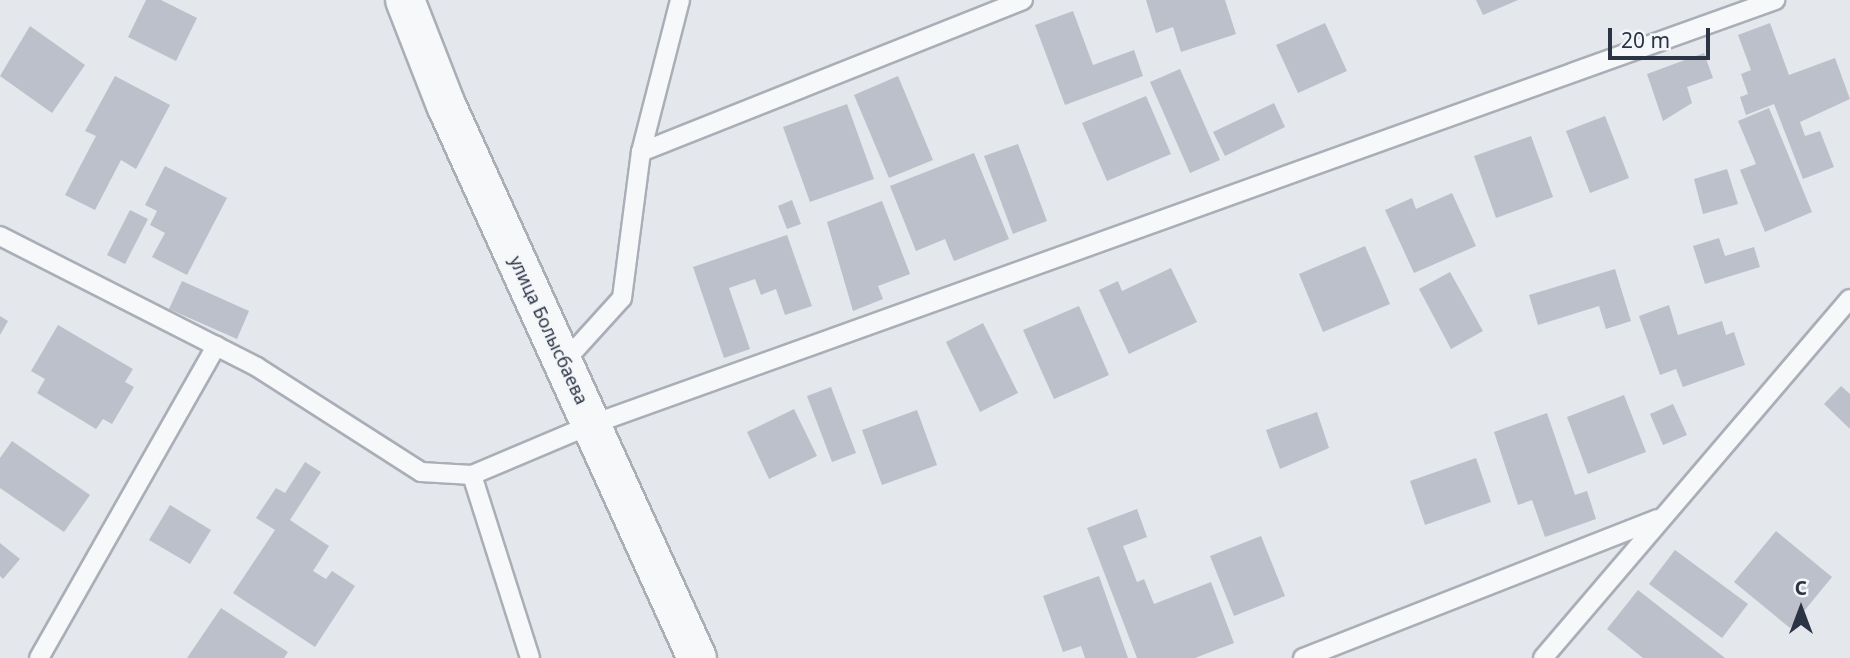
<!DOCTYPE html>
<html>
<head>
<meta charset="utf-8">
<style>
  body { margin:0 }
  #map { position:relative; width:1850px; height:658px; overflow:hidden; background:#e4e7ec; font-family:"Noto Sans",sans-serif }
  div>[style] { position:absolute }
  .building>* { inset:0; background:#bbc0ca }
  .roads { filter:drop-shadow(2px 0 #a9aeb7) drop-shadow(-2px 0 #a9aeb7) drop-shadow(0 2px #a9aeb7) drop-shadow(0 -2px #a9aeb7) }
  .service>* { height:18px; margin:-9px; padding:0 9px; transform-origin:9px; border-radius:9px; background:#f7f8fa }
  .tertiary>* { height:38px; margin:-19px; padding:0 19px; transform-origin:19px; border-radius:19px; background:#f7f8fa }
  span { translate:-50% -50%; white-space:nowrap; text-align:center; line-height:1.15; -webkit-text-stroke:5px #f4f6f9; paint-order:stroke }
  .street-label { font-size:18px; color:#2b3445 }
  .north { position:absolute; left:1766px; top:574px; width:70px; height:70px; -webkit-text-stroke:5px #f4f6f9; paint-order:stroke; rotate:0deg; font-size:19px; font-weight:700; line-height:28px; text-align:center; color:#2b3445 }
  .north::after { content:''; display:block; margin:auto; width:24px; height:32px; background:#2b3445; clip-path:polygon(50% 0,100% 100%,50% 72%,0 100%) }
  .scale { position:absolute; left:1608px; top:28px; width:102px; height:32px; box-sizing:border-box; border:4px solid #2b3445; border-top:0; padding-left:9px; font-size:21px; line-height:24px; white-space:nowrap; color:#2b3445; -webkit-text-stroke:5px #f4f6f9; paint-order:stroke }
</style>
</head>
<body>
<div id="map">
  <div class="building">
    <i style="clip-path:polygon(146px 0,161px 0,197px 18px,176px 61px,128px 37px)"></i>
    <i style="clip-path:polygon(1146px 0,1225px 0,1236px 34px,1181px 52px,1173px 27px,1156px 33px)"></i>
    <i style="clip-path:polygon(1476px 0,1518px 0,1483px 15px)"></i>
    <i style="clip-path:polygon(1073px 11px,1093px 65px,1134px 50px,1143px 76px,1065px 105px,1035px 25px)"></i>
    <i style="clip-path:polygon(1325px 23px,1347px 71px,1298px 93px,1276px 45px)"></i>
    <i style="clip-path:polygon(1770px 23px,1789px 75px,1835px 58px,1850px 99px,1800px 122px,1805px 136px,1820px 131px,1834px 167px,1803px 179px,1774px 104px,1746px 115px,1740px 97px,1748px 94px,1741px 74px,1751px 70px,1738px 35px)"></i>
    <i style="clip-path:polygon(30px 26px,85px 65px,52px 113px,0 76px)"></i>
    <i style="clip-path:polygon(1704px 53px,1713px 78px,1687px 87px,1692px 103px,1663px 121px,1647px 74px)"></i>
    <i style="clip-path:polygon(1180px 69px,1220px 160px,1190px 173px,1150px 82px)"></i>
    <i style="clip-path:polygon(115px 76px,170px 105px,136px 169px,121px 160px,95px 210px,65px 195px,96px 136px,85px 131px)"></i>
    <i style="clip-path:polygon(898px 76px,933px 160px,889px 178px,854px 95px)"></i>
    <i style="clip-path:polygon(1146px 96px,1171px 154px,1107px 181px,1082px 123px)"></i>
    <i style="clip-path:polygon(1274px 103px,1285px 127px,1225px 156px,1213px 132px)"></i>
    <i style="clip-path:polygon(847px 104px,874px 179px,810px 202px,783px 127px)"></i>
    <i style="clip-path:polygon(1769px 108px,1812px 212px,1765px 232px,1740px 170px,1756px 164px,1738px 121px)"></i>
    <i style="clip-path:polygon(1605px 116px,1629px 178px,1590px 193px,1566px 131px)"></i>
    <i style="clip-path:polygon(1531px 136px,1553px 197px,1496px 218px,1474px 156px)"></i>
    <i style="clip-path:polygon(1018px 144px,1047px 221px,1013px 234px,984px 156px)"></i>
    <i style="clip-path:polygon(974px 153px,1009px 239px,954px 261px,945px 239px,916px 251px,890px 186px)"></i>
    <i style="clip-path:polygon(165px 166px,227px 198px,187px 275px,152px 257px,165px 233px,150px 225px,157px 211px,145px 205px)"></i>
    <i style="clip-path:polygon(1727px 169px,1738px 204px,1703px 214px,1694px 179px)"></i>
    <i style="clip-path:polygon(1452px 193px,1476px 246px,1414px 273px,1385px 210px,1412px 198px,1416px 209px)"></i>
    <i style="clip-path:polygon(792px 200px,801px 224px,787px 229px,778px 206px)"></i>
    <i style="clip-path:polygon(882px 201px,910px 274px,878px 286px,883px 299px,853px 311px,827px 222px)"></i>
    <i style="clip-path:polygon(130px 210px,148px 219px,125px 264px,107px 255px)"></i>
    <i style="clip-path:polygon(787px 235px,812px 306px,785px 315px,776px 289px,761px 295px,755px 279px,729px 288px,750px 349px,724px 358px,693px 267px)"></i>
    <i style="clip-path:polygon(1719px 238px,1725px 256px,1754px 247px,1760px 267px,1705px 284px,1693px 246px)"></i>
    <i style="clip-path:polygon(1365px 246px,1390px 304px,1323px 332px,1299px 274px)"></i>
    <i style="clip-path:polygon(1171px 268px,1197px 322px,1129px 354px,1099px 290px,1118px 281px,1122px 291px)"></i>
    <i style="clip-path:polygon(1615px 269px,1631px 321px,1606px 329px,1599px 306px,1538px 325px,1529px 295px)"></i>
    <i style="clip-path:polygon(1450px 272px,1483px 331px,1451px 349px,1419px 289px)"></i>
    <i style="clip-path:polygon(182px 281px,249px 311px,237px 339px,169px 309px)"></i>
    <i style="clip-path:polygon(1669px 305px,1678px 335px,1722px 321px,1726px 335px,1734px 332px,1745px 365px,1683px 387px,1676px 369px,1660px 375px,1639px 316px)"></i>
    <i style="clip-path:polygon(1079px 306px,1109px 375px,1054px 399px,1023px 330px)"></i>
    <i style="clip-path:polygon(0 316px,8px 321px,0 335px)"></i>
    <i style="clip-path:polygon(983px 323px,1018px 393px,980px 412px,946px 342px)"></i>
    <i style="clip-path:polygon(58px 325px,133px 369px,125px 382px,134px 387px,112px 424px,103px 419px,96px 429px,37px 393px,45px 379px,31px 371px)"></i>
    <i style="clip-path:polygon(1841px 386px,1850px 394px,1850px 429px,1824px 404px)"></i>
    <i style="clip-path:polygon(831px 387px,856px 453px,832px 462px,807px 396px)"></i>
    <i style="clip-path:polygon(1624px 395px,1646px 452px,1588px 474px,1567px 417px)"></i>
    <i style="clip-path:polygon(1673px 404px,1687px 435px,1663px 445px,1650px 414px)"></i>
    <i style="clip-path:polygon(794px 409px,817px 456px,769px 479px,747px 432px)"></i>
    <i style="clip-path:polygon(917px 410px,937px 465px,882px 485px,862px 430px)"></i>
    <i style="clip-path:polygon(1317px 412px,1329px 448px,1280px 469px,1266px 430px)"></i>
    <i style="clip-path:polygon(1547px 413px,1575px 495px,1587px 491px,1596px 519px,1545px 537px,1532px 500px,1518px 505px,1494px 432px)"></i>
    <i style="clip-path:polygon(12px 441px,90px 495px,64px 532px,0 488px,0 458px)"></i>
    <i style="clip-path:polygon(1476px 458px,1491px 502px,1425px 525px,1410px 481px)"></i>
    <i style="clip-path:polygon(305px 462px,321px 472px,290px 520px,329px 546px,313px 571px,326px 579px,332px 571px,355px 586px,315px 647px,233px 593px,275px 530px,256px 518px,276px 488px,285px 493px)"></i>
    <i style="clip-path:polygon(170px 505px,211px 530px,190px 564px,149px 540px)"></i>
    <i style="clip-path:polygon(1137px 509px,1147px 537px,1123px 546px,1137px 582px,1144px 579px,1154px 604px,1211px 582px,1234px 643px,1195px 658px,1137px 658px,1087px 528px)"></i>
    <i style="clip-path:polygon(1776px 531px,1832px 577px,1790px 628px,1734px 582px)"></i>
    <i style="clip-path:polygon(1261px 536px,1285px 596px,1234px 616px,1210px 556px)"></i>
    <i style="clip-path:polygon(0 543px,20px 559px,3px 579px,0 576px)"></i>
    <i style="clip-path:polygon(1675px 550px,1748px 604px,1722px 638px,1649px 584px)"></i>
    <i style="clip-path:polygon(1099px 576px,1128px 658px,1085px 658px,1081px 646px,1063px 652px,1043px 596px)"></i>
    <i style="clip-path:polygon(1638px 590px,1725px 658px,1643px 658px,1607px 629px)"></i>
    <i style="clip-path:polygon(221px 608px,288px 652px,284px 658px,187px 658px)"></i>
  </div>
  <div class="roads">
    <div class="service">
      <i style="left:641px;top:152px;width:157px;rotate:-75.6deg"></i>
      <i style="left:0;top:236px;width:288px;rotate:27deg"></i>
      <i style="left:257px;top:367px;width:195px;rotate:32.6deg"></i>
      <i style="left:421px;top:472px;width:51px;rotate:3.4deg"></i>
      <i style="left:472px;top:475px;width:131px;rotate:-22.9deg"></i>
      <i style="left:593px;top:424px;width:1256px;rotate:-19.73deg"></i>
      <i style="left:564px;top:362px;width:86px;rotate:-47.8deg"></i>
      <i style="left:622px;top:298px;width:147px;rotate:-82.6deg"></i>
      <i style="left:641px;top:152px;width:411px;rotate:-21.7deg"></i>
      <i style="left:472px;top:475px;width:192px;rotate:72.4deg"></i>
      <i style="left:39px;top:658px;width:359px;rotate:-60.4deg"></i>
      <i style="left:1303px;top:658px;width:381px;rotate:-21.4deg"></i>
      <i style="left:1543px;top:658px;width:472px;rotate:-49.5deg"></i>
    </div>
    <div class="tertiary">
      <i style="left:405px;top:0;width:113px;rotate:68.7deg"></i>
      <i style="left:446px;top:105px;width:607px;rotate:65.59deg"></i>
    </div>
  </div>
  <div class="street-label">
    <span style="left:549px;top:330px;rotate:65deg">улица Болысбаева</span>
  </div>
  <div class="north">С</div>
  <div class="scale">20 m</div>
</div>
</body>
</html>
